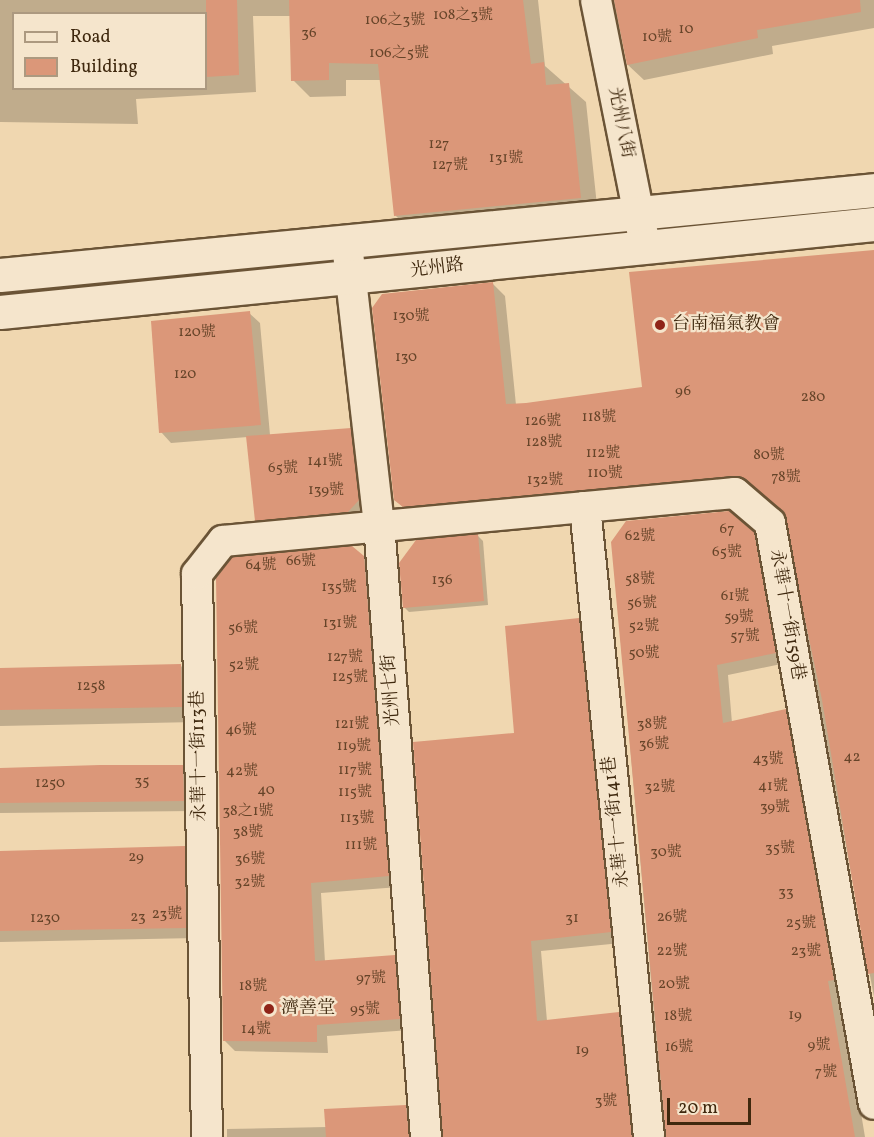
<!DOCTYPE html>
<html>
<head>
<meta charset="utf-8">
<style>
  body { margin:0 }
  #map { position:relative; width:874px; height:1137px; overflow:hidden; background:#f0d7b0; font-family:Vollkorn,"Noto Serif TC",serif }
  div>[style] { position:absolute }
  .shadow>* { inset:0; background:#0003 }
  .building>* { inset:0; background:#db9779 }
  .roads { filter:drop-shadow(2px 0 #6b5436) drop-shadow(-2px 0 #6b5436) drop-shadow(0 2px #6b5436) drop-shadow(0 -2px #6b5436) }
  .street>* { height:30px; margin:-15px; padding:0 15px; transform-origin:15px; border-radius:15px; background:#f5e5cc }
  .secondary>* { height:33px; margin:-16.5px; padding:0 16.5px; transform-origin:16.5px; border-radius:16.5px; background:#f5e5cc }
  .dots>* { width:16px; height:16px; translate:-50% -50%; box-sizing:border-box; border:3px solid #f5e5cc; border-radius:50% }
  span { translate:-50% -50%; white-space:nowrap; text-align:center; line-height:1.15; -webkit-text-stroke:4.5px #f5e5cc; paint-order:stroke }
  .number-label { font-size:15px; color:#664429 }
  .number-label span { -webkit-text-stroke-width:0 }
  .street-label { font-size:18px; color:#3f280e }
  .poi-label { font-size:18px; color:#3f280e }
  .left { translate:0 -50%; text-align:left }
  .legend { position:absolute; left:12px; top:12px; width:195px; height:78px; box-sizing:border-box; background:#f5e5cc; border:2px solid #ac9980; margin:0; padding:8px 10px; list-style:none; font-size:18px; color:#3f280e }
  .legend li { display:flex; align-items:center; gap:12px; height:30px }
  .legend b { width:30px; border:2px solid #ac9980 }
  .scale { position:absolute; left:667px; top:1098px; width:84px; height:27px; box-sizing:border-box; border:3px solid #3f280e; border-top:0; padding-left:8px; font-size:18px; line-height:21px; white-space:nowrap; color:#3f280e; -webkit-text-stroke:4px #f5e5cc; paint-order:stroke }
</style>
</head>
<body>
<div id="map">
  <div class="shadow">
    <i style="clip-path:polygon(evenodd,0 0,538px 0,545px 66px,586px 102px,598px 215px,413px 233px,395px 215px,381px 80px,346px 80px,346px 96px,310px 97px,293px 80px,291px 16px,253px 16px,256px 92px,136px 99px,138px 124px,0 122px,0 0,14px 14px,206px 14px,206px 88px,14px 88px,14px 14px)"></i>
    <i style="clip-path:polygon(613px 0,874px 0,874px 28px,772px 46px,773px 54px,644px 80px,628px 65px)"></i>
    <i style="clip-path:polygon(874px 251px,874px 997px,784px 514px,747px 487px,408px 512px,395px 499px,492px 283px,505px 296px,516px 405px,644px 388px)"></i>
    <i style="clip-path:polygon(249px 313px,260px 323px,270px 435px,350px 429px,361px 440px,369px 511px,359px 522px,267px 531px,256px 520px,248px 437px,171px 443px,161px 432px)"></i>
    <i style="clip-path:polygon(753px 533px,764px 545px,786px 663px,728px 675px,732px 723px,785px 710px,796px 721px,865px 1137px,665px 1137px,612px 543px)"></i>
    <i style="clip-path:polygon(478px 536px,483px 541px,488px 605px,409px 612px,404px 607px)"></i>
    <i style="clip-path:polygon(363px 557px,375px 568px,399px 887px,321px 893px,325px 962px,394px 957px,405px 968px,410px 1030px,327px 1036px,328px 1053px,235px 1051px,224px 1040px)"></i>
    <i style="clip-path:polygon(578px 619px,589px 630px,621px 943px,541px 951px,547px 1021px,618px 1013px,629px 1024px,641px 1137px,442px 1137px,415px 743px,515px 735px)"></i>
    <i style="clip-path:polygon(181px 666px,196px 682px,197px 722px,0 726px,0 670px)"></i>
    <i style="clip-path:polygon(183px 767px,193px 777px,194px 811px,0 813px,0 770px)"></i>
    <i style="clip-path:polygon(184px 847px,195px 858px,196px 938px,0 942px,0 853px)"></i>
    <i style="clip-path:polygon(406px 1106px,417px 1117px,419px 1137px,227px 1137px,227px 1129px,327px 1127px)"></i>
  </div>
  <div class="building">
    <i style="clip-path:polygon(206px 0,237px 0,239px 75px,206px 77px)"></i>
    <i style="clip-path:polygon(289px 0,523px 0,531px 64px,544px 62px,546px 85px,569px 83px,581px 198px,394px 216px,378px 64px,329px 63px,329px 80px,291px 81px)"></i>
    <i style="clip-path:polygon(614px 0,860px 0,861px 12px,757px 30px,758px 38px,627px 65px)"></i>
    <i style="clip-path:polygon(874px 250px,874px 973px,868px 974px,822px 700px,782px 510px,734px 476px,403px 507px,394px 500px,372px 308px,382px 294px,493px 282px,506px 404px,526px 403px,642px 387px,629px 272px)"></i>
    <i style="clip-path:polygon(250px 311px,261px 425px,159px 433px,151px 321px)"></i>
    <i style="clip-path:polygon(351px 428px,359px 500px,348px 512px,255px 521px,246px 436px)"></i>
    <i style="clip-path:polygon(729px 511px,754px 532px,776px 653px,717px 665px,723px 723px,786px 709px,834px 980px,828px 981px,855px 1137px,666px 1137px,611px 542px,626px 521px)"></i>
    <i style="clip-path:polygon(478px 534px,484px 601px,403px 608px,399px 563px,416px 540px)"></i>
    <i style="clip-path:polygon(352px 546px,364px 556px,389px 876px,311px 883px,315px 961px,395px 955px,400px 1019px,317px 1025px,317px 1042px,223px 1041px,216px 578px,232px 557px)"></i>
    <i style="clip-path:polygon(579px 618px,611px 932px,531px 941px,537px 1021px,619px 1012px,632px 1137px,443px 1137px,413px 742px,514px 733px,505px 626px)"></i>
    <i style="clip-path:polygon(181px 664px,182px 707px,0 710px,0 668px)"></i>
    <i style="clip-path:polygon(100px 765px,183px 765px,184px 801px,0 803px,0 768px)"></i>
    <i style="clip-path:polygon(185px 846px,186px 928px,0 931px,0 851px)"></i>
    <i style="clip-path:polygon(406px 1105px,409px 1137px,326px 1137px,324px 1109px)"></i>
  </div>
  <div class="roads">
    <div class="street">
      <i style="left:596px;top:0;width:250px;rotate:78.7deg"></i>
      <i style="left:347px;top:244px;width:282px;rotate:83.5deg"></i>
      <i style="left:379px;top:524px;width:615px;rotate:85.62deg"></i>
      <i style="left:585px;top:507px;width:633px;rotate:84.2deg"></i>
      <i style="left:207px;top:1137px;width:563px;rotate:-91.02deg"></i>
      <i style="left:197px;top:574px;width:42px;rotate:-51.8deg"></i>
      <i style="left:223px;top:541px;width:514px;rotate:-5.36deg"></i>
      <i style="left:735px;top:493px;width:46px;rotate:40.6deg"></i>
      <i style="left:770px;top:523px;width:590px;rotate:79.85deg"></i>
    </div>
    <div class="secondary">
      <i style="left:0;top:275px;width:878px;rotate:-5.55deg"></i>
      <i style="left:0;top:312px;width:878px;rotate:-5.75deg"></i>
    </div>
  </div>
  <div class="dots">
    <i style="left:660px;top:325px;background:#8f2418"></i>
    <i style="left:269px;top:1009px;background:#8f2418"></i>
  </div>
  <div class="number-label">
    <span style="left:463px;top:16px">108之3號</span>
    <span style="left:395px;top:21px">106之3號</span>
    <span style="left:686px;top:30px">10</span>
    <span style="left:309px;top:34px">36</span>
    <span style="left:657px;top:38px">10號</span>
    <span style="left:399px;top:54px">106之5號</span>
    <span style="left:439px;top:145px">127</span>
    <span style="left:506px;top:159px">131號</span>
    <span style="left:450px;top:166px">127號</span>
    <span style="left:411px;top:317px">130號</span>
    <span style="left:197px;top:333px">120號</span>
    <span style="left:406px;top:358px">130</span>
    <span style="left:185px;top:375px">120</span>
    <span style="left:683px;top:392px">96</span>
    <span style="left:813px;top:398px">280</span>
    <span style="left:599px;top:418px">118號</span>
    <span style="left:543px;top:422px">126號</span>
    <span style="left:544px;top:443px">128號</span>
    <span style="left:603px;top:454px">112號</span>
    <span style="left:769px;top:456px">80號</span>
    <span style="left:325px;top:462px">141號</span>
    <span style="left:283px;top:469px">65號</span>
    <span style="left:605px;top:474px">110號</span>
    <span style="left:786px;top:478px">78號</span>
    <span style="left:545px;top:481px">132號</span>
    <span style="left:326px;top:491px">139號</span>
    <span style="left:727px;top:530px">67</span>
    <span style="left:640px;top:537px">62號</span>
    <span style="left:727px;top:553px">65號</span>
    <span style="left:301px;top:562px">66號</span>
    <span style="left:261px;top:566px">64號</span>
    <span style="left:640px;top:580px">58號</span>
    <span style="left:442px;top:581px">136</span>
    <span style="left:339px;top:588px">135號</span>
    <span style="left:735px;top:597px">61號</span>
    <span style="left:642px;top:604px">56號</span>
    <span style="left:739px;top:618px">59號</span>
    <span style="left:340px;top:624px">131號</span>
    <span style="left:644px;top:627px">52號</span>
    <span style="left:243px;top:629px">56號</span>
    <span style="left:745px;top:637px">57號</span>
    <span style="left:644px;top:654px">50號</span>
    <span style="left:345px;top:658px">127號</span>
    <span style="left:244px;top:666px">52號</span>
    <span style="left:350px;top:678px">125號</span>
    <span style="left:91px;top:687px">1258</span>
    <span style="left:352px;top:725px">121號</span>
    <span style="left:652px;top:725px">38號</span>
    <span style="left:241px;top:731px">46號</span>
    <span style="left:654px;top:745px">36號</span>
    <span style="left:354px;top:747px">119號</span>
    <span style="left:852px;top:758px">42</span>
    <span style="left:768px;top:760px">43號</span>
    <span style="left:355px;top:771px">117號</span>
    <span style="left:242px;top:772px">42號</span>
    <span style="left:142px;top:782px">35</span>
    <span style="left:50px;top:784px">1250</span>
    <span style="left:773px;top:787px">41號</span>
    <span style="left:660px;top:788px">32號</span>
    <span style="left:266px;top:791px">40</span>
    <span style="left:355px;top:793px">115號</span>
    <span style="left:775px;top:808px">39號</span>
    <span style="left:248px;top:812px">38之1號</span>
    <span style="left:357px;top:819px">113號</span>
    <span style="left:248px;top:833px">38號</span>
    <span style="left:361px;top:846px">111號</span>
    <span style="left:780px;top:849px">35號</span>
    <span style="left:666px;top:853px">30號</span>
    <span style="left:136px;top:858px">29</span>
    <span style="left:250px;top:860px">36號</span>
    <span style="left:250px;top:883px">32號</span>
    <span style="left:786px;top:893px">33</span>
    <span style="left:167px;top:915px">23號</span>
    <span style="left:138px;top:918px">23</span>
    <span style="left:672px;top:918px">26號</span>
    <span style="left:45px;top:919px">1230</span>
    <span style="left:572px;top:919px">31</span>
    <span style="left:801px;top:924px">25號</span>
    <span style="left:672px;top:952px">22號</span>
    <span style="left:806px;top:952px">23號</span>
    <span style="left:371px;top:979px">97號</span>
    <span style="left:674px;top:985px">20號</span>
    <span style="left:253px;top:987px">18號</span>
    <span style="left:365px;top:1010px">95號</span>
    <span style="left:795px;top:1016px">19</span>
    <span style="left:678px;top:1017px">18號</span>
    <span style="left:256px;top:1030px">14號</span>
    <span style="left:819px;top:1046px">9號</span>
    <span style="left:679px;top:1048px">16號</span>
    <span style="left:582px;top:1051px">19</span>
    <span style="left:826px;top:1073px">7號</span>
    <span style="left:606px;top:1102px">3號</span>
  </div>
  <div class="street-label">
    <span style="left:620px;top:123px;rotate:79deg">光州八街</span>
    <span style="left:437px;top:269px;rotate:-7deg">光州路</span>
    <span style="left:786px;top:615px;rotate:80deg">永華十一街159巷</span>
    <span style="left:392px;top:690px;rotate:-94deg">光州七街</span>
    <span style="left:200px;top:756px;rotate:-91deg">永華十一街113巷</span>
    <span style="left:617px;top:822px;rotate:-96deg">永華十一街141巷</span>
  </div>
  <div class="poi-label">
    <span class="left" style="left:672px;top:325px">台南福氣教會</span>
    <span class="left" style="left:281px;top:1009px">濟善堂</span>
  </div>
  <ul class="legend">
  <li><b style="height:8px;background:#f5e5cc"></b>Road</li>
  <li><b style="height:16px;background:#db9779"></b>Building</li>
  </ul>
  <div class="scale">20 m</div>
</div>
</body>
</html>
